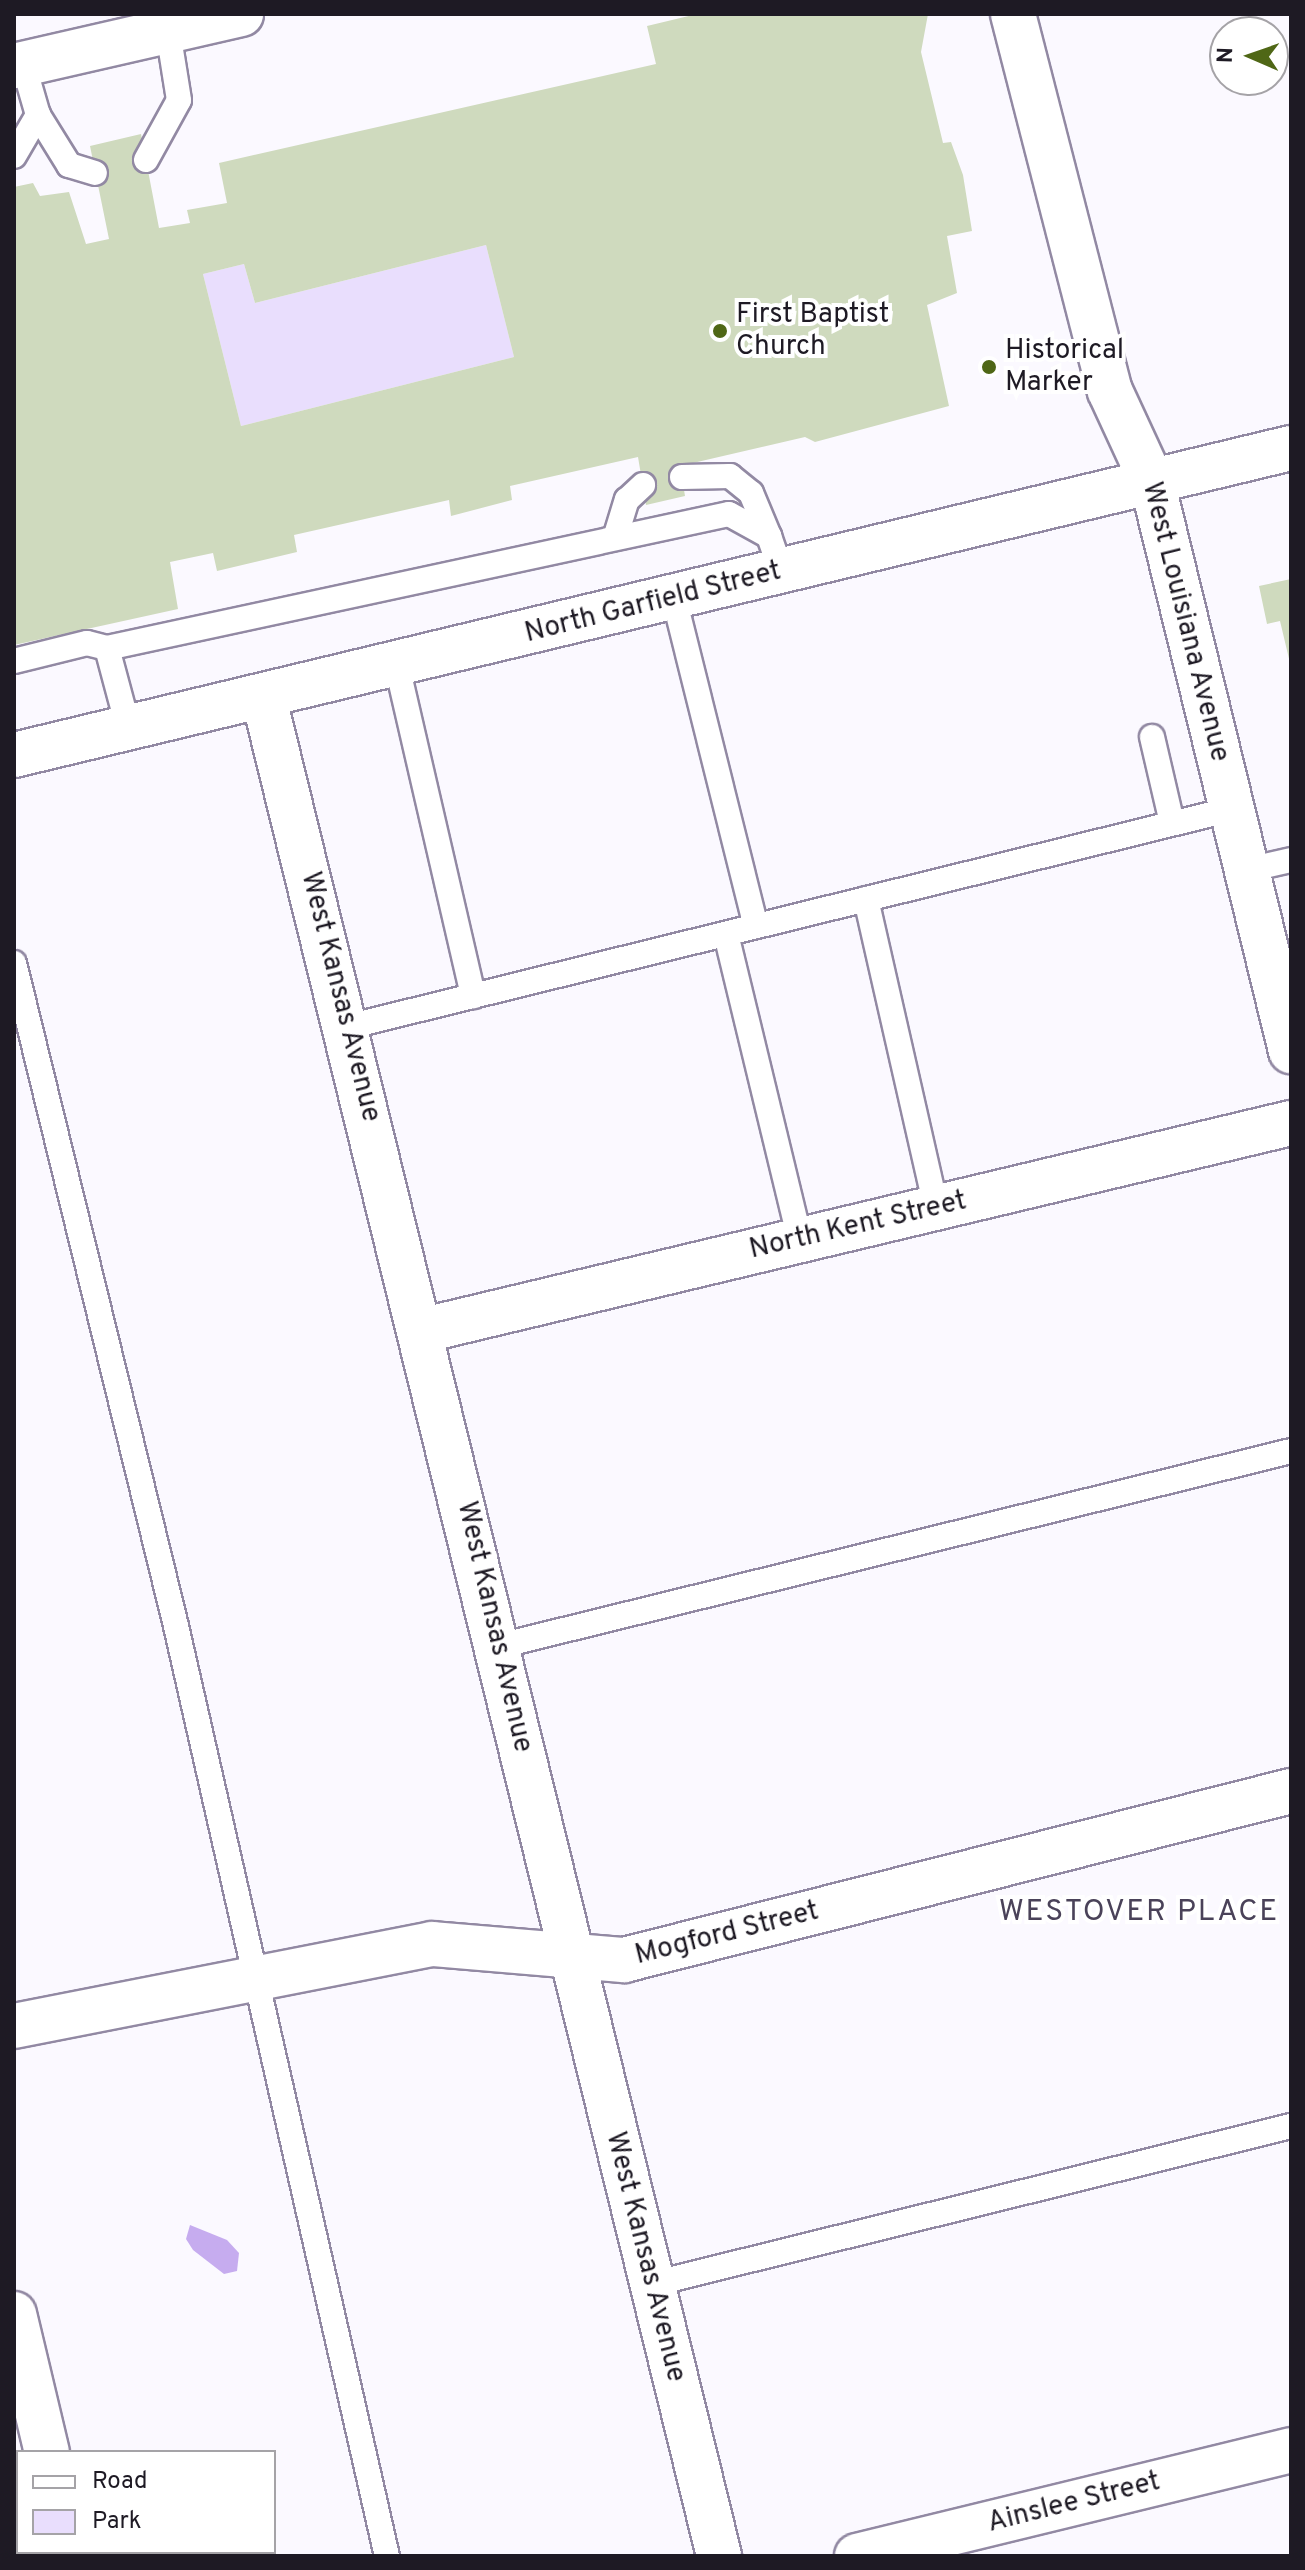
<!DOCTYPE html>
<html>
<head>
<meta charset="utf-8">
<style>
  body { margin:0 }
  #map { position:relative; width:1305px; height:2570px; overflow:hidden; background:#fbf9ff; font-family:Overpass,sans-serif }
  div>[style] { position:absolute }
  .green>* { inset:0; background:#e9defd }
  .water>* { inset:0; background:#c6acef }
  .building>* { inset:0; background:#cfdabe }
  .roads { filter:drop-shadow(2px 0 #9289a3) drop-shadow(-2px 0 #9289a3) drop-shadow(0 2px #9289a3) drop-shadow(0 -2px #9289a3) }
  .service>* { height:24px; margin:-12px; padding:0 12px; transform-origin:12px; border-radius:12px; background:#fff }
  .minor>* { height:44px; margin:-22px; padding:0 22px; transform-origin:22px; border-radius:22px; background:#fff }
  .tertiary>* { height:44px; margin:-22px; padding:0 22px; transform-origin:22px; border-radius:22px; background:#fff }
  .secondary>* { height:44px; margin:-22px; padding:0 22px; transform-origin:22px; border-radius:22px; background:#fff }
  .dots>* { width:22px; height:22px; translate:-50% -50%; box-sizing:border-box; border:4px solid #fff; border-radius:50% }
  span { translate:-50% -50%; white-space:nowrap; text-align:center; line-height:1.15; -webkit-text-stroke:8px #fff; paint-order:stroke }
  .poi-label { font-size:28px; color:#1e1a24 }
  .left { translate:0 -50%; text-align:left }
  .street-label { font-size:28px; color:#1e1a24 }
  .neighbourhood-label { font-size:30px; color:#4a4259; letter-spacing:2px }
  .frame { position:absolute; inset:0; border:16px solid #1e1a24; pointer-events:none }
  .legend { position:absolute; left:16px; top:2450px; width:260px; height:104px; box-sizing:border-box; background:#fff; border:2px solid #a5a3a7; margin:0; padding:10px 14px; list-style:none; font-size:24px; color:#1e1a24 }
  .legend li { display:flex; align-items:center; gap:16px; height:40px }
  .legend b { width:40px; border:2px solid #a5a3a7 }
  .north { position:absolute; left:1209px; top:16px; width:80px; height:80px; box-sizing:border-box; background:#fff; border:2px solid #a5a3a7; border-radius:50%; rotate:272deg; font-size:22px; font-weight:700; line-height:32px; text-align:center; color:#1e1a24 }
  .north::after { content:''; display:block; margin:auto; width:28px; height:36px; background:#4f6716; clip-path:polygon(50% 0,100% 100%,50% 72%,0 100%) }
</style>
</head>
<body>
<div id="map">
  <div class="green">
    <i style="clip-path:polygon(486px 245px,514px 357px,241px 426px,203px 274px,244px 264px,255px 303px)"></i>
  </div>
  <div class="water">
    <i style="clip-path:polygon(190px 2225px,227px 2240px,239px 2253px,237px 2271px,224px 2274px,193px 2250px,186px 2239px)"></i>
  </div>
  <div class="building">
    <i style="clip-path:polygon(evenodd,697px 14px,928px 14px,921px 52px,943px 143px,951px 142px,963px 175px,972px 231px,947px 236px,957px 293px,927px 305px,949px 406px,815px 442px,805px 437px,680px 466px,685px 496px,646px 505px,638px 457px,510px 486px,512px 500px,451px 516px,449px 500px,294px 535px,297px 552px,217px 571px,213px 553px,170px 562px,178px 609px,14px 645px,14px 187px,33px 183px,40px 196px,69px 192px,86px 244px,109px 239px,90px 146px,141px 134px,159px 228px,190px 223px,187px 210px,227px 203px,219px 163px,656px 64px,647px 26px,697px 14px,486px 245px,514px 357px,241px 426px,203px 274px,244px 264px,255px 303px,486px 245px)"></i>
    <i style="clip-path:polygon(1291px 579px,1291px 663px,1290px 663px,1280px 621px,1267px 624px,1259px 586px)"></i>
  </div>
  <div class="roads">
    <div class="service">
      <i style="left:38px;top:115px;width:59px;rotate:58.2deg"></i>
      <i style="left:69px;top:165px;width:27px;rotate:17deg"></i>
      <i style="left:14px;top:156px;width:48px;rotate:-59.7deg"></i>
      <i style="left:38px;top:115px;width:54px;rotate:-106.1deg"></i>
      <i style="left:146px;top:160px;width:68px;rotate:-61.2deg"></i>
      <i style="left:179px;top:100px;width:70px;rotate:-99.1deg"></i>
      <i style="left:682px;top:477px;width:48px;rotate:-1.2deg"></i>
      <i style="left:730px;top:476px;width:27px;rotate:39deg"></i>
      <i style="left:751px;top:493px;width:47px;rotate:67.3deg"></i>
      <i style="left:616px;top:535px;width:37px;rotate:-73deg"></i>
      <i style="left:627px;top:500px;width:22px;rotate:-43deg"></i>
      <i style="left:674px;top:598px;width:338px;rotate:76deg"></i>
      <i style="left:107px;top:648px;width:636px;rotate:-12.16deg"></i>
      <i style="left:729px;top:514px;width:46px;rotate:28.8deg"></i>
      <i style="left:769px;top:536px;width:37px;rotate:71deg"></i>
      <i style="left:14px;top:661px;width:75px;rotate:-13.9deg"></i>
      <i style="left:87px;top:643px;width:21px;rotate:14deg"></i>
      <i style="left:107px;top:648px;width:85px;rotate:75deg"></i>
      <i style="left:397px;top:666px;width:339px;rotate:77deg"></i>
      <i style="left:1152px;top:737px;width:88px;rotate:76.9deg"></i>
      <i style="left:1247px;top:870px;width:45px;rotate:-12.8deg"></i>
      <i style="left:866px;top:899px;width:317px;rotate:77.2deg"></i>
      <i style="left:726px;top:934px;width:315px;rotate:76.4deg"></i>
      <i style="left:14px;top:963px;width:683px;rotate:76.27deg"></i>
      <i style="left:176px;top:1626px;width:954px;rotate:77.22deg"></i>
      <i style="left:347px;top:1027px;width:911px;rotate:-13.84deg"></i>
      <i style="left:499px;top:1646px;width:816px;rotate:-13.83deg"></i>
      <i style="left:652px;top:2284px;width:658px;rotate:-13.89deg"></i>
    </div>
    <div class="minor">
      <i style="left:14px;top:66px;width:233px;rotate:-12.9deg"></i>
      <i style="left:264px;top:699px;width:1912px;rotate:76.23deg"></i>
      <i style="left:424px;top:1330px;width:891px;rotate:-13.43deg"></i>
      <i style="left:14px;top:2026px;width:426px;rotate:-11.1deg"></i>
      <i style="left:432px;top:1944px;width:193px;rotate:4.8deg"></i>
      <i style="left:624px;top:1960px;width:688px;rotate:-14.22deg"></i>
      <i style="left:14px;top:2314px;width:142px;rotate:76.6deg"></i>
      <i style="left:71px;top:2552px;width:4px;rotate:90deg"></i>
      <i style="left:857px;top:2556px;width:447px;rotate:-13.7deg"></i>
    </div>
    <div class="tertiary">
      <i style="left:1013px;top:14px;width:389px;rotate:75.6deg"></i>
      <i style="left:1110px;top:391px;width:100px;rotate:65.2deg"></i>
      <i style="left:1152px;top:482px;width:586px;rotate:76.27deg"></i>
    </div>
    <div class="secondary">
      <i style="left:14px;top:755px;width:1313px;rotate:-13.52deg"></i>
    </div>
  </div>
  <div class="dots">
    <i style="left:720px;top:331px;background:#4f6716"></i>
    <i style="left:989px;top:367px;background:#4f6716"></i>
  </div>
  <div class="poi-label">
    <span class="left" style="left:736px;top:331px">First Baptist<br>Church</span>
    <span class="left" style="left:1005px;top:367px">Historical<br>Marker</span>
  </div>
  <div class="street-label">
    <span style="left:653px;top:603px;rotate:-14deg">North Garfield Street</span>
    <span style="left:1185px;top:622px;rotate:76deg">West Louisiana Avenue</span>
    <span style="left:340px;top:997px;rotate:76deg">West Kansas Avenue</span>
    <span style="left:858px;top:1226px;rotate:-13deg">North Kent Street</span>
    <span style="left:494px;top:1627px;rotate:77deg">West Kansas Avenue</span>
    <span style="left:727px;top:1934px;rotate:-14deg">Mogford Street</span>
    <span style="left:645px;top:2257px;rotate:76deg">West Kansas Avenue</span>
    <span style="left:1074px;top:2503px;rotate:-14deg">Ainslee Street</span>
  </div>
  <div class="neighbourhood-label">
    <span style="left:1139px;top:1913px">WESTOVER PLACE</span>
  </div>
  <div class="frame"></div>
  <ul class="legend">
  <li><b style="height:10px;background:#fff"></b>Road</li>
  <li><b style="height:22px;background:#e9defd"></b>Park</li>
  </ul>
  <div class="north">N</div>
</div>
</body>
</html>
